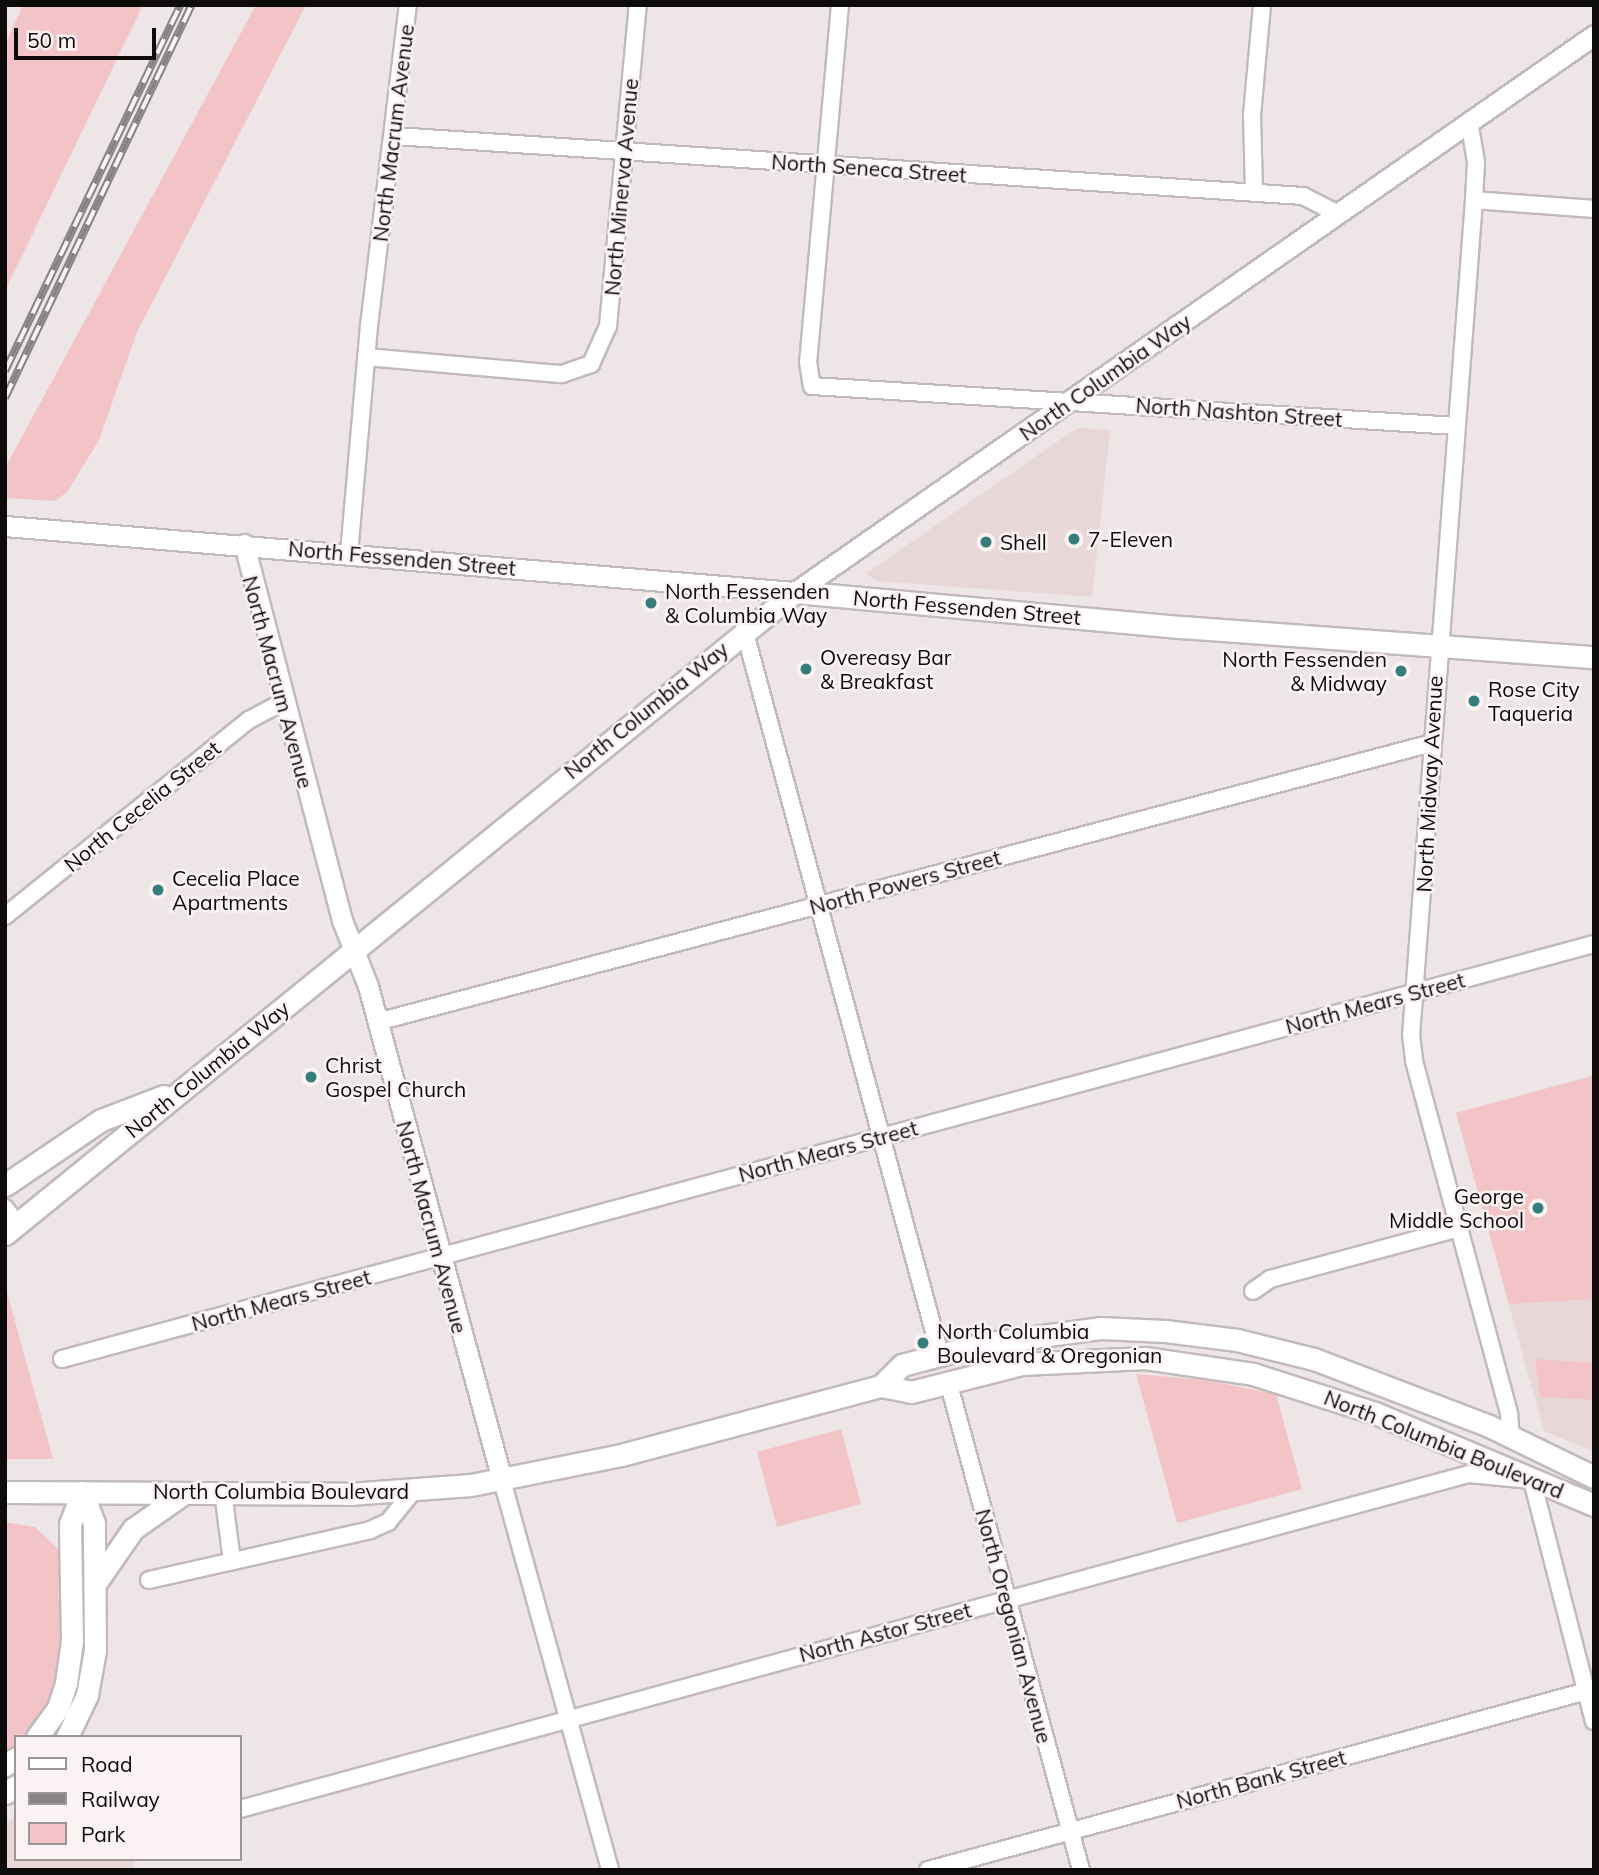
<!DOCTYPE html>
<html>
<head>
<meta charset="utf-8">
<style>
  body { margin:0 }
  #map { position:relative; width:1599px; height:1875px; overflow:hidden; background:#eee5e6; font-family:Mulish,sans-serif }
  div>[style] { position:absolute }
  .built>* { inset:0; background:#e8d7d8 }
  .green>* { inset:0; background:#f2c3c7 }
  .roads { filter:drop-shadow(2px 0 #c2baba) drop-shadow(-2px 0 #c2baba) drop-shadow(0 2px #c2baba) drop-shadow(0 -2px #c2baba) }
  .minor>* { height:16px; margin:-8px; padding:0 8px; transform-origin:8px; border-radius:8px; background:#fff }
  .tertiary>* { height:19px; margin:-9.5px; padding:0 9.5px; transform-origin:9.5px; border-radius:9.5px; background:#fff }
  .secondary>* { height:21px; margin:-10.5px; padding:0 10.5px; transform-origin:10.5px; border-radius:10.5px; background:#fff }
  .rail>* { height:8px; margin-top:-4px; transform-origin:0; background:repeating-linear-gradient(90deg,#fbf2f3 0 16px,#888282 0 32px); box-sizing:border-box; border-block:2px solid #888282 }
  .dots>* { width:19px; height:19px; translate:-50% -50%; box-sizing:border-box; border:4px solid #fbf2f3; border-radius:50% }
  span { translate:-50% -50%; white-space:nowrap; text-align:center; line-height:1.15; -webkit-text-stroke:5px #fbf2f3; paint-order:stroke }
  .street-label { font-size:21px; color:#0e0b0b }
  .poi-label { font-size:21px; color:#0e0b0b }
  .left { translate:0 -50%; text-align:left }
  .right { translate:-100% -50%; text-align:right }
  .frame { position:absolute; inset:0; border:7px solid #0e0b0b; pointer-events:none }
  .legend { position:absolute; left:14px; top:1735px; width:228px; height:126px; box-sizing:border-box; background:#fbf2f3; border:2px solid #9c9696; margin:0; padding:9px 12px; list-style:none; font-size:21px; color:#0e0b0b }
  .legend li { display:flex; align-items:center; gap:14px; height:35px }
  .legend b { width:35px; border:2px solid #9c9696 }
  .scale { position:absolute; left:14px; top:28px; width:142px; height:32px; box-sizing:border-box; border:4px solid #0e0b0b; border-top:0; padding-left:9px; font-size:21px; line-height:24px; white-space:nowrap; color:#0e0b0b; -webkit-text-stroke:5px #fbf2f3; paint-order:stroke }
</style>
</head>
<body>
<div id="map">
  <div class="built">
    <i style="clip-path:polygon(1077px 428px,1110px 430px,1092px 597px,878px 581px,865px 574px)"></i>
    <i style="clip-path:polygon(1594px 1075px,1594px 1452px,1544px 1431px,1456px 1113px)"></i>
    <i style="clip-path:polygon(16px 1818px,16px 1859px,133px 1859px,136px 1870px,5px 1870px,5px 1822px)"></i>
  </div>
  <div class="green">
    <i style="clip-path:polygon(23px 5px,143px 5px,5px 291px,5px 45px)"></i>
    <i style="clip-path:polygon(256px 5px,306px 5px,137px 332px,99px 440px,67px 492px,55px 501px,5px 498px,5px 468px)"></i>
    <i style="clip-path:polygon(1594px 1076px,1594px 1299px,1509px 1304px,1456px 1113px)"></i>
    <i style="clip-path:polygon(5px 1285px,53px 1459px,5px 1459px)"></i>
    <i style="clip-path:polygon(1535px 1359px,1594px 1363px,1594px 1400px,1540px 1397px)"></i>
    <i style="clip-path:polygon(1136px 1374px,1205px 1380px,1276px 1394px,1302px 1489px,1177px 1523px)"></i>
    <i style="clip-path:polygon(841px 1429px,861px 1504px,777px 1527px,757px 1452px)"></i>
    <i style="clip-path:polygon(5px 1522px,35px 1527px,58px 1549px,62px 1559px,63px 1653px,56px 1692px,30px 1737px,16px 1737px,16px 1750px,5px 1758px)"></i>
  </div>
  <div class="roads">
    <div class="minor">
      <i style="left:840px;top:5px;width:358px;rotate:95.1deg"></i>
      <i style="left:808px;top:362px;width:24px;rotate:81deg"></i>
      <i style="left:812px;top:386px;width:645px;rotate:3.55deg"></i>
      <i style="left:1469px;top:121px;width:42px;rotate:80.3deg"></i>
      <i style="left:1476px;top:162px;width:38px;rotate:93deg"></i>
      <i style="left:1474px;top:200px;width:837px;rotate:94.31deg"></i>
      <i style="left:1411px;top:1035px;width:26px;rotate:83deg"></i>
      <i style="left:1414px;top:1061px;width:366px;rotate:74.9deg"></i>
      <i style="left:1509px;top:1414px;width:22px;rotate:85deg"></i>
      <i style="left:395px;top:136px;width:910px;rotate:3.78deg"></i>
      <i style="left:1303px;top:196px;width:39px;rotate:27deg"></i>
      <i style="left:1254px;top:192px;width:77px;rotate:-91.5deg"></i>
      <i style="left:1252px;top:115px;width:110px;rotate:-84.8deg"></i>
      <i style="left:1474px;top:200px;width:120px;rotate:4.3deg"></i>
      <i style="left:366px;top:357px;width:197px;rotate:5deg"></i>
      <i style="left:562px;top:374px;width:31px;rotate:-19deg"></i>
      <i style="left:591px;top:364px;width:42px;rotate:-65.9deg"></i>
      <i style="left:608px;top:326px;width:322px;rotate:-84.7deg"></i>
      <i style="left:349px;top:554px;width:229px;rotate:-85deg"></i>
      <i style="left:369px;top:326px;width:323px;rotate:-83.1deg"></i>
      <i style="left:744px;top:629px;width:751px;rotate:74.87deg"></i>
      <i style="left:5px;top:916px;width:313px;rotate:-38.8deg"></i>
      <i style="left:249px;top:720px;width:38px;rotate:-28deg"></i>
      <i style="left:377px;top:1022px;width:1091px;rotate:-14.81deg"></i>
      <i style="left:5px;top:1208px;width:21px;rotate:53deg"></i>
      <i style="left:1253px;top:1291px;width:21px;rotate:-35deg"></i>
      <i style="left:1270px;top:1279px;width:196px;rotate:-15.1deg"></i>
      <i style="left:62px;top:1359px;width:1587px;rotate:-15.16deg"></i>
      <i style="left:948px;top:1381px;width:507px;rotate:74.78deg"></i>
      <i style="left:502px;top:1480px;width:405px;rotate:74.5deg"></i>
      <i style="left:223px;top:1492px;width:70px;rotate:82.6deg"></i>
      <i style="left:149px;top:1580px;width:227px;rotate:-12.7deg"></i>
      <i style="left:370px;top:1530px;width:20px;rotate:-24deg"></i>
      <i style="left:388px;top:1522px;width:41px;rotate:-50.9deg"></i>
      <i style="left:240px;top:1809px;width:1274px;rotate:-15.25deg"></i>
      <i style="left:1469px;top:1474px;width:63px;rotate:5.4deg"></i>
      <i style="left:1532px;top:1480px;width:249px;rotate:75.6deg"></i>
      <i style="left:928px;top:1870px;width:690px;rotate:-15.2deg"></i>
    </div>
    <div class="tertiary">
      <i style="left:5px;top:526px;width:793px;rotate:4.78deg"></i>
      <i style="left:795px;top:592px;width:974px;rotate:-34.88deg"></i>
      <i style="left:244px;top:544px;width:389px;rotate:75.4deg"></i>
      <i style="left:342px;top:920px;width:71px;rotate:68.5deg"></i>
      <i style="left:368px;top:986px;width:512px;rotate:74.82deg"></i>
    </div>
    <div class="secondary">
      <i style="left:5px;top:1185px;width:116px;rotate:-34.1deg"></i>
      <i style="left:101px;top:1120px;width:67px;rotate:-20.9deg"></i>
      <i style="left:5px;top:1234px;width:1018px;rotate:-39.1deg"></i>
      <i style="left:795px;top:592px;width:389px;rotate:5.2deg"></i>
      <i style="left:1182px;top:627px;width:413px;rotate:4.2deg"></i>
      <i style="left:881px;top:1386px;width:30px;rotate:-45deg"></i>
      <i style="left:902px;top:1365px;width:83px;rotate:-14.7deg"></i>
      <i style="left:982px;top:1344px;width:119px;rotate:-7.7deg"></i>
      <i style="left:1100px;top:1328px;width:65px;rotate:2.6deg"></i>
      <i style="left:1165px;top:1331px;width:73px;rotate:7.1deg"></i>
      <i style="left:1237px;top:1340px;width:79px;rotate:13.9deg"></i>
      <i style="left:1314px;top:1359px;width:187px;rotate:20.9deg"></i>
      <i style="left:1489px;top:1426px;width:117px;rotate:25.9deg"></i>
      <i style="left:5px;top:1492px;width:344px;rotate:0.3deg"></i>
      <i style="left:349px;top:1494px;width:122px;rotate:-4.2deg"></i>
      <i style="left:471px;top:1485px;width:153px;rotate:-11.3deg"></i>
      <i style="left:621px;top:1455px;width:269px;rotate:-14.9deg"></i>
      <i style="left:881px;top:1386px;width:31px;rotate:11deg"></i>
      <i style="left:911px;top:1392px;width:114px;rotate:-14.2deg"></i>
      <i style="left:1022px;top:1364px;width:123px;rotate:-2.8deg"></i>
      <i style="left:1145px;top:1358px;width:109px;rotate:8.4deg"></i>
      <i style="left:1253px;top:1374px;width:128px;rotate:17.7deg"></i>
      <i style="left:1375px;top:1413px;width:238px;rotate:22.8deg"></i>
      <i style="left:97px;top:1581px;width:63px;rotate:-55.3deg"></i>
      <i style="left:133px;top:1529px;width:61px;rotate:-35deg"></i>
      <i style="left:37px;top:1737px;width:36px;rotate:-54deg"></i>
      <i style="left:58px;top:1708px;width:26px;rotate:-72deg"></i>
      <i style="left:66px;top:1683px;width:42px;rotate:-81.9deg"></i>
      <i style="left:72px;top:1641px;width:117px;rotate:-91deg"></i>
      <i style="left:70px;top:1524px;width:34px;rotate:-69deg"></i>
      <i style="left:67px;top:1737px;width:47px;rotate:-64.5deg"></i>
      <i style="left:87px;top:1695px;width:46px;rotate:-79.9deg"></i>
      <i style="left:95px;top:1650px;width:127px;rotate:-90.5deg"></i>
      <i style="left:94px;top:1523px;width:33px;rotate:-111deg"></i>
      <i style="left:5px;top:1765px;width:13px;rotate:-32deg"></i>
      <i style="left:5px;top:1793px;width:13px;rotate:-32deg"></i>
    </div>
  </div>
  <div class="rail">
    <i style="left:5px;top:371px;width:406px;rotate:-64.4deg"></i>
    <i style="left:5px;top:398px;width:435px;rotate:-64.6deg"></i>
  </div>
  <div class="dots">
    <i style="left:1074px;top:539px;background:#357e7b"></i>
    <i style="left:986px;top:542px;background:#357e7b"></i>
    <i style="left:651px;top:603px;background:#357e7b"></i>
    <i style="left:806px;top:669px;background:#357e7b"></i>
    <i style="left:1401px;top:671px;background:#357e7b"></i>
    <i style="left:1474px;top:701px;background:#357e7b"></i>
    <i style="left:158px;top:890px;background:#357e7b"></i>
    <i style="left:311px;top:1077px;background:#357e7b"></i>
    <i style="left:1538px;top:1208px;background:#357e7b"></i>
    <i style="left:923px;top:1343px;background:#357e7b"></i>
  </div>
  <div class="street-label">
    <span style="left:393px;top:133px;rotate:-83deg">North Macrum Avenue</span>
    <span style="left:869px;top:168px;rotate:4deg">North Seneca Street</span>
    <span style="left:621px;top:187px;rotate:-85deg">North Minerva Avenue</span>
    <span style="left:1105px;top:377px;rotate:-35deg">North Columbia Way</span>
    <span style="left:1239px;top:412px;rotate:4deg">North Nashton Street</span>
    <span style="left:402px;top:558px;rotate:5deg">North Fessenden Street</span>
    <span style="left:967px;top:607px;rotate:5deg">North Fessenden Street</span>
    <span style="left:278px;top:682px;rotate:75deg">North Macrum Avenue</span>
    <span style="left:646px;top:710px;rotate:-39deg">North Columbia Way</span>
    <span style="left:1429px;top:784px;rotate:-87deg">North Midway Avenue</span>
    <span style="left:142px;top:806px;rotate:-39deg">North Cecelia Street</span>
    <span style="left:905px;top:882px;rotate:-15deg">North Powers Street</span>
    <span style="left:1375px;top:1003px;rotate:-15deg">North Mears Street</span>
    <span style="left:207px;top:1069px;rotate:-39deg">North Columbia Way</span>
    <span style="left:828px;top:1151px;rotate:-15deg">North Mears Street</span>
    <span style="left:432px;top:1227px;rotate:75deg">North Macrum Avenue</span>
    <span style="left:281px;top:1300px;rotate:-15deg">North Mears Street</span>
    <span style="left:1444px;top:1444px;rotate:22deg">North Columbia Boulevard</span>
    <span style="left:281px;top:1491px">North Columbia Boulevard</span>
    <span style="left:1014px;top:1626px;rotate:75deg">North Oregonian Avenue</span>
    <span style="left:885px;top:1632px;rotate:-15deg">North Astor Street</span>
    <span style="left:1261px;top:1779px;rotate:-15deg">North Bank Street</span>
  </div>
  <div class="poi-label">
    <span class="left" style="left:1088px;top:539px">7-Eleven</span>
    <span class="left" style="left:1000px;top:542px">Shell</span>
    <span class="left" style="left:665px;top:603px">North Fessenden<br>&amp; Columbia Way</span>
    <span class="left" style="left:820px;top:669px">Overeasy Bar<br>&amp; Breakfast</span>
    <span class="right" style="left:1387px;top:671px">North Fessenden<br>&amp; Midway</span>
    <span class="left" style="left:1488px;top:701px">Rose City<br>Taqueria</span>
    <span class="left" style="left:172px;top:890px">Cecelia Place<br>Apartments</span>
    <span class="left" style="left:325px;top:1077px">Christ<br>Gospel Church</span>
    <span class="right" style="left:1524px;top:1208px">George<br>Middle School</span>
    <span class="left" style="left:937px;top:1343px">North Columbia<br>Boulevard &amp; Oregonian</span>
  </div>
  <div class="frame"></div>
  <ul class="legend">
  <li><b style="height:9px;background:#fff"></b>Road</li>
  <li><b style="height:9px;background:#888282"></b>Railway</li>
  <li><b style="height:19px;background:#f2c3c7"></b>Park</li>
  </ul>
  <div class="scale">50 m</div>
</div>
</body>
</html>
